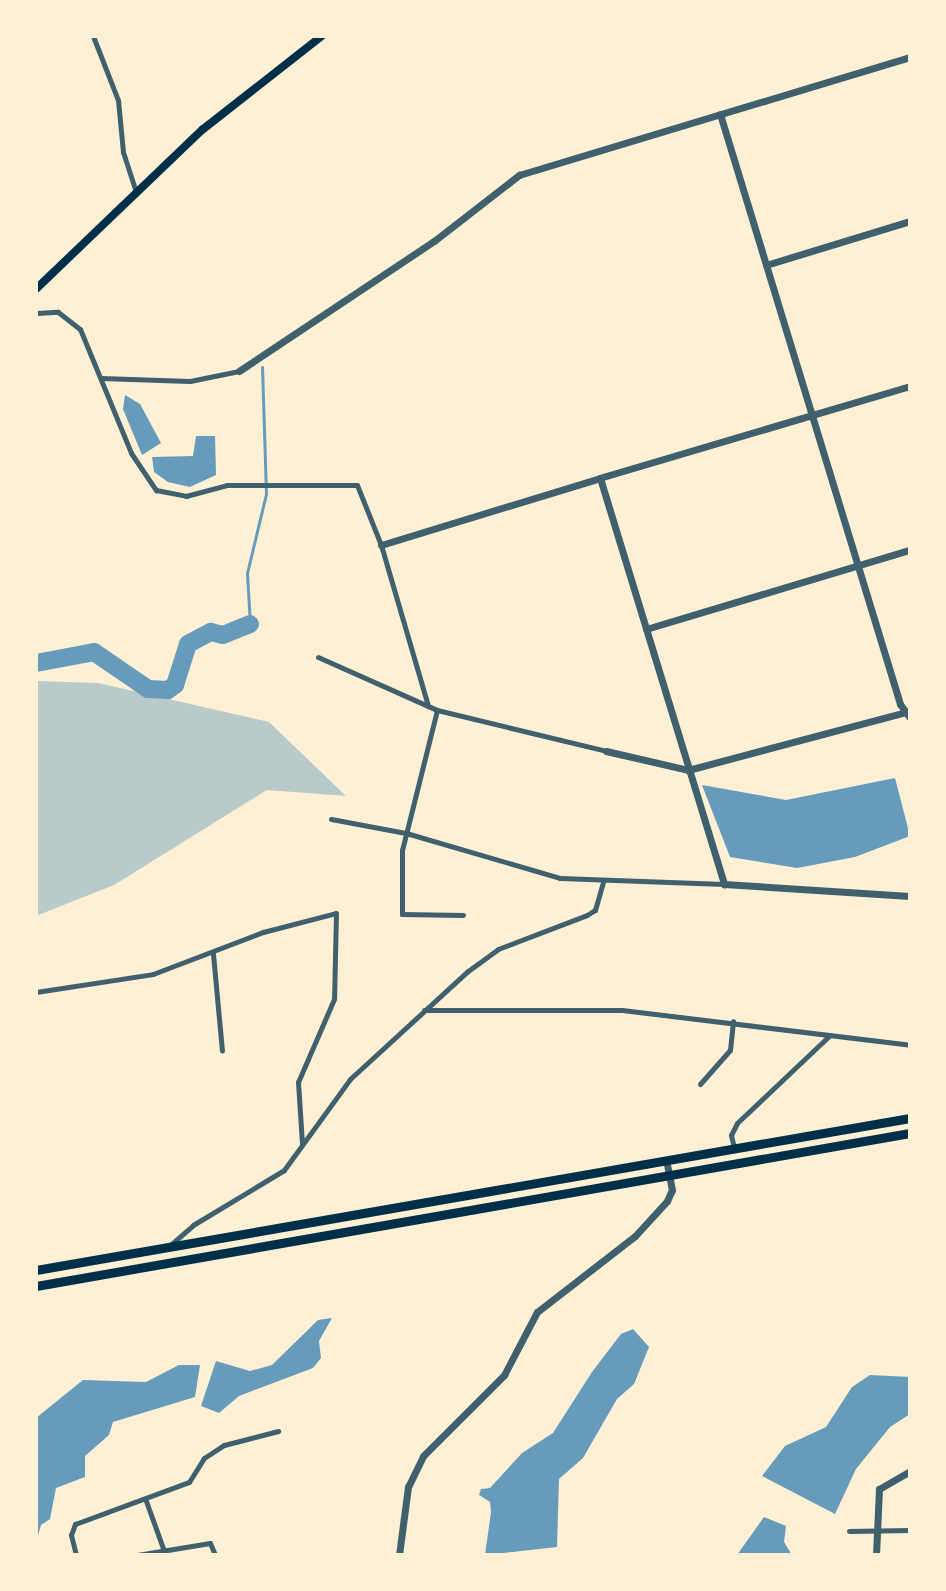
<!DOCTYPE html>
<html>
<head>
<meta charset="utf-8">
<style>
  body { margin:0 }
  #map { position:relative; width:946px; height:1591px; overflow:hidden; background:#fdf0d5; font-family:"Open Sans",sans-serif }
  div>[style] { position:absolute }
  .green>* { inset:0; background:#b9caca }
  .water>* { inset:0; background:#669bbc }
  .stream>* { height:3px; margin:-1.5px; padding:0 1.5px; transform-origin:1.5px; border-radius:1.5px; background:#669bbc }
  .river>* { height:18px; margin:-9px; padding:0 9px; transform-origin:9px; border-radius:9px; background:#669bbc }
  .minor>* { height:5px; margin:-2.5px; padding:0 2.5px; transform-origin:2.5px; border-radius:2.5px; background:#3f606c }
  .tertiary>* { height:7px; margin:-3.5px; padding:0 3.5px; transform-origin:3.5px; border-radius:3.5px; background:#3f606c }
  .primary>* { height:8px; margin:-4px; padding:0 4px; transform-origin:4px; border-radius:4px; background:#003049 }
  .trunk>* { height:9px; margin:-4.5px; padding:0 4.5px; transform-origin:4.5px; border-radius:4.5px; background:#003049 }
  span { translate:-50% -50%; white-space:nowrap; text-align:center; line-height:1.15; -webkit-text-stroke:6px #fdf0d5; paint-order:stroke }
  .frame { position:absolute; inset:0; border:38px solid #fdf0d5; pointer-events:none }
</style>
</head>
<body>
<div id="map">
  <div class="green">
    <i style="clip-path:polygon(36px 681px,98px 683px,269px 722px,346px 796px,267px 790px,114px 885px,36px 916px)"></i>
  </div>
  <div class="water">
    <i style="clip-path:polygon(125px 395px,140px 404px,161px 443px,142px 455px,123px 409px)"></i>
    <i style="clip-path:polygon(196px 436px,215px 436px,216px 475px,190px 487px,168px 482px,154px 472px,152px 457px,193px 456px)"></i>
    <i style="clip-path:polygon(895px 778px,910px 836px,855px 857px,797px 868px,730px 857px,702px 785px,786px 800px)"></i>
    <i style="clip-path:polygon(332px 1318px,319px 1341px,321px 1358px,313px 1368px,239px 1396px,219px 1413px,201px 1406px,216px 1361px,250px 1371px,272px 1365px,318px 1320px)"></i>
    <i style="clip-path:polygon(633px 1329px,649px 1347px,634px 1384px,617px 1399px,583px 1458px,559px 1479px,557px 1547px,485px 1555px,491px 1512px,490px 1502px,479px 1495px,481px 1489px,490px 1488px,522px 1453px,553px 1433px,592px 1372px,621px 1334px)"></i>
    <i style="clip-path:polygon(179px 1365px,200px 1365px,195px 1397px,113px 1422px,109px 1435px,85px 1456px,85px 1477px,56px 1488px,50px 1519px,41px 1525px,36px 1542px,36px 1418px,83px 1380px,146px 1382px)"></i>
    <i style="clip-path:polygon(870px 1375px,910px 1377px,910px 1414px,890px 1427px,856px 1469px,835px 1514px,762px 1476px,785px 1446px,826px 1427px,852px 1387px)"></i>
    <i style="clip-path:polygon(764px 1517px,786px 1526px,784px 1542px,792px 1555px,737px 1555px)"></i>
  </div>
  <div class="stream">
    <i style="left:250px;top:624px;width:51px;rotate:-93.4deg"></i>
    <i style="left:247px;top:573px;width:81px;rotate:-76.5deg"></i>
    <i style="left:266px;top:494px;width:127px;rotate:-91.8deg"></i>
  </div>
  <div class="river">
    <i style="left:36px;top:663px;width:59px;rotate:-10.7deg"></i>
    <i style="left:94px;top:652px;width:65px;rotate:34.4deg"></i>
    <i style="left:148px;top:689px;width:20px;rotate:3deg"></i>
    <i style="left:168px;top:690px;width:9px;rotate:-36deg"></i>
    <i style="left:175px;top:685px;width:43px;rotate:-72.4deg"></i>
    <i style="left:188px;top:644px;width:26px;rotate:-28deg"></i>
    <i style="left:211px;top:632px;width:12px;rotate:14deg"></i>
    <i style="left:223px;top:635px;width:29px;rotate:-22deg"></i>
  </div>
  <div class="minor">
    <i style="left:93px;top:36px;width:69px;rotate:68.7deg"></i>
    <i style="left:118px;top:100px;width:52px;rotate:84.5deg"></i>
    <i style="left:123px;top:152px;width:42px;rotate:72deg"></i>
    <i style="left:36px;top:313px;width:22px;rotate:-3deg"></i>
    <i style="left:58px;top:312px;width:28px;rotate:38deg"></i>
    <i style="left:80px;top:329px;width:134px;rotate:67.6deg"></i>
    <i style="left:131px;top:453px;width:45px;rotate:56deg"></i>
    <i style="left:156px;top:490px;width:31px;rotate:11deg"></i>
    <i style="left:186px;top:496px;width:42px;rotate:-15deg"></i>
    <i style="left:227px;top:485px;width:130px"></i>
    <i style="left:357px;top:485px;width:65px;rotate:68.2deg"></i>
    <i style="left:381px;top:545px;width:168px;rotate:73.7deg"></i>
    <i style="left:101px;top:378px;width:89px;rotate:1.9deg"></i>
    <i style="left:190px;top:381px;width:50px;rotate:-11.5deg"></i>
    <i style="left:318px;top:657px;width:130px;rotate:24deg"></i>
    <i style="left:437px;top:710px;width:174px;rotate:13.6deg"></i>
    <i style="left:437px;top:710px;width:144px;rotate:104deg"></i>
    <i style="left:402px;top:850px;width:64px;rotate:90deg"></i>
    <i style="left:402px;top:914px;width:61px;rotate:0.9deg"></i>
    <i style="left:331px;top:819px;width:76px;rotate:10.6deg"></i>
    <i style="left:406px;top:833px;width:160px;rotate:16.3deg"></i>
    <i style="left:560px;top:878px;width:164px;rotate:2.1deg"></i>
    <i style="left:213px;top:954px;width:97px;rotate:84.7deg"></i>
    <i style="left:36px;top:992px;width:118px;rotate:-8.7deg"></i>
    <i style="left:153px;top:974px;width:118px;rotate:-20.9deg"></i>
    <i style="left:263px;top:932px;width:75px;rotate:-14.6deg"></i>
    <i style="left:336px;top:913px;width:86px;rotate:91.3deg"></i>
    <i style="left:334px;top:999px;width:90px;rotate:113.4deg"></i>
    <i style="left:298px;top:1082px;width:62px;rotate:86.3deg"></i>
    <i style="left:424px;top:1010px;width:198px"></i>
    <i style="left:622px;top:1010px;width:290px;rotate:6.9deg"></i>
    <i style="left:700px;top:1084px;width:45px;rotate:-48.6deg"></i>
    <i style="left:730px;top:1050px;width:29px;rotate:-84deg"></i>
    <i style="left:734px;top:1148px;width:13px;rotate:-103deg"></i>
    <i style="left:731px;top:1135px;width:13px;rotate:-63deg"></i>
    <i style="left:737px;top:1123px;width:128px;rotate:-43.4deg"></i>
    <i style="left:168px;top:1247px;width:33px;rotate:-41deg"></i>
    <i style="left:193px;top:1225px;width:106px;rotate:-31.1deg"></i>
    <i style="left:284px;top:1170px;width:112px;rotate:-54deg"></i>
    <i style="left:350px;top:1079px;width:160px;rotate:-42.5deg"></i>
    <i style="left:468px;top:971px;width:37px;rotate:-36deg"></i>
    <i style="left:498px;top:949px;width:95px;rotate:-20.9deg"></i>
    <i style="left:587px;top:915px;width:9px;rotate:-32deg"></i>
    <i style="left:595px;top:910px;width:29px;rotate:-74deg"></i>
    <i style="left:146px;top:1501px;width:53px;rotate:70.2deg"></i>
    <i style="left:849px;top:1531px;width:61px;rotate:-0.9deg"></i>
    <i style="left:76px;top:1555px;width:21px;rotate:-104deg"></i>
    <i style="left:71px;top:1535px;width:12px;rotate:-70deg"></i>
    <i style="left:75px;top:1524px;width:121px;rotate:-20.2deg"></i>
    <i style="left:189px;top:1482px;width:28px;rotate:-58deg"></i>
    <i style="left:204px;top:1458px;width:24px;rotate:-33deg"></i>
    <i style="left:224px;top:1445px;width:56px;rotate:-14.5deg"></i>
    <i style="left:137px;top:1555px;width:74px;rotate:-9.3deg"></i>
    <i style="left:210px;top:1543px;width:13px;rotate:67deg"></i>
  </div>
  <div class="tertiary">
    <i style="left:720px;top:114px;width:617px;rotate:73.03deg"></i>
    <i style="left:900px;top:704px;width:17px;rotate:54deg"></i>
    <i style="left:766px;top:265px;width:151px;rotate:-17deg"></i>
    <i style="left:239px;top:371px;width:234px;rotate:-33.7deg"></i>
    <i style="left:434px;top:241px;width:108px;rotate:-37.8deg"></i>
    <i style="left:519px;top:175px;width:408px;rotate:-16.8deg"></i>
    <i style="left:910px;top:386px;width:323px;rotate:163.5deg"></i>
    <i style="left:600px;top:478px;width:425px;rotate:73deg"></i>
    <i style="left:724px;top:884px;width:186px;rotate:3.7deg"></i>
    <i style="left:381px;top:545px;width:229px;rotate:-17deg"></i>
    <i style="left:646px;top:629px;width:276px;rotate:-16.7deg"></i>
    <i style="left:606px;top:751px;width:84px;rotate:13deg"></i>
    <i style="left:688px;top:770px;width:230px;rotate:-14.9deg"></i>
    <i style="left:399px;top:1555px;width:69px;rotate:-82.5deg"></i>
    <i style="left:408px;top:1487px;width:34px;rotate:-64deg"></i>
    <i style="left:423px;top:1456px;width:115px;rotate:-45deg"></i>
    <i style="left:504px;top:1375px;width:71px;rotate:-62.4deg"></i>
    <i style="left:537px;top:1312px;width:124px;rotate:-37.8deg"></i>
    <i style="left:635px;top:1236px;width:47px;rotate:-47.6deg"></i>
    <i style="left:667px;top:1201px;width:12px;rotate:-66deg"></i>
    <i style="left:672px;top:1190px;width:26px;rotate:-101deg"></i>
    <i style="left:876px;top:1555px;width:66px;rotate:-87.4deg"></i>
    <i style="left:879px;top:1489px;width:36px;rotate:-30deg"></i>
  </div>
  <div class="primary">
    <i style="left:36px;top:289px;width:230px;rotate:-43.8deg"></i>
    <i style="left:202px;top:130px;width:152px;rotate:-38.1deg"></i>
  </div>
  <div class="trunk">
    <i style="left:36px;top:1270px;width:887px;rotate:-9.87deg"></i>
    <i style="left:36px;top:1286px;width:887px;rotate:-9.93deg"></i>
  </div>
  <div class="frame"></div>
</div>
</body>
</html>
